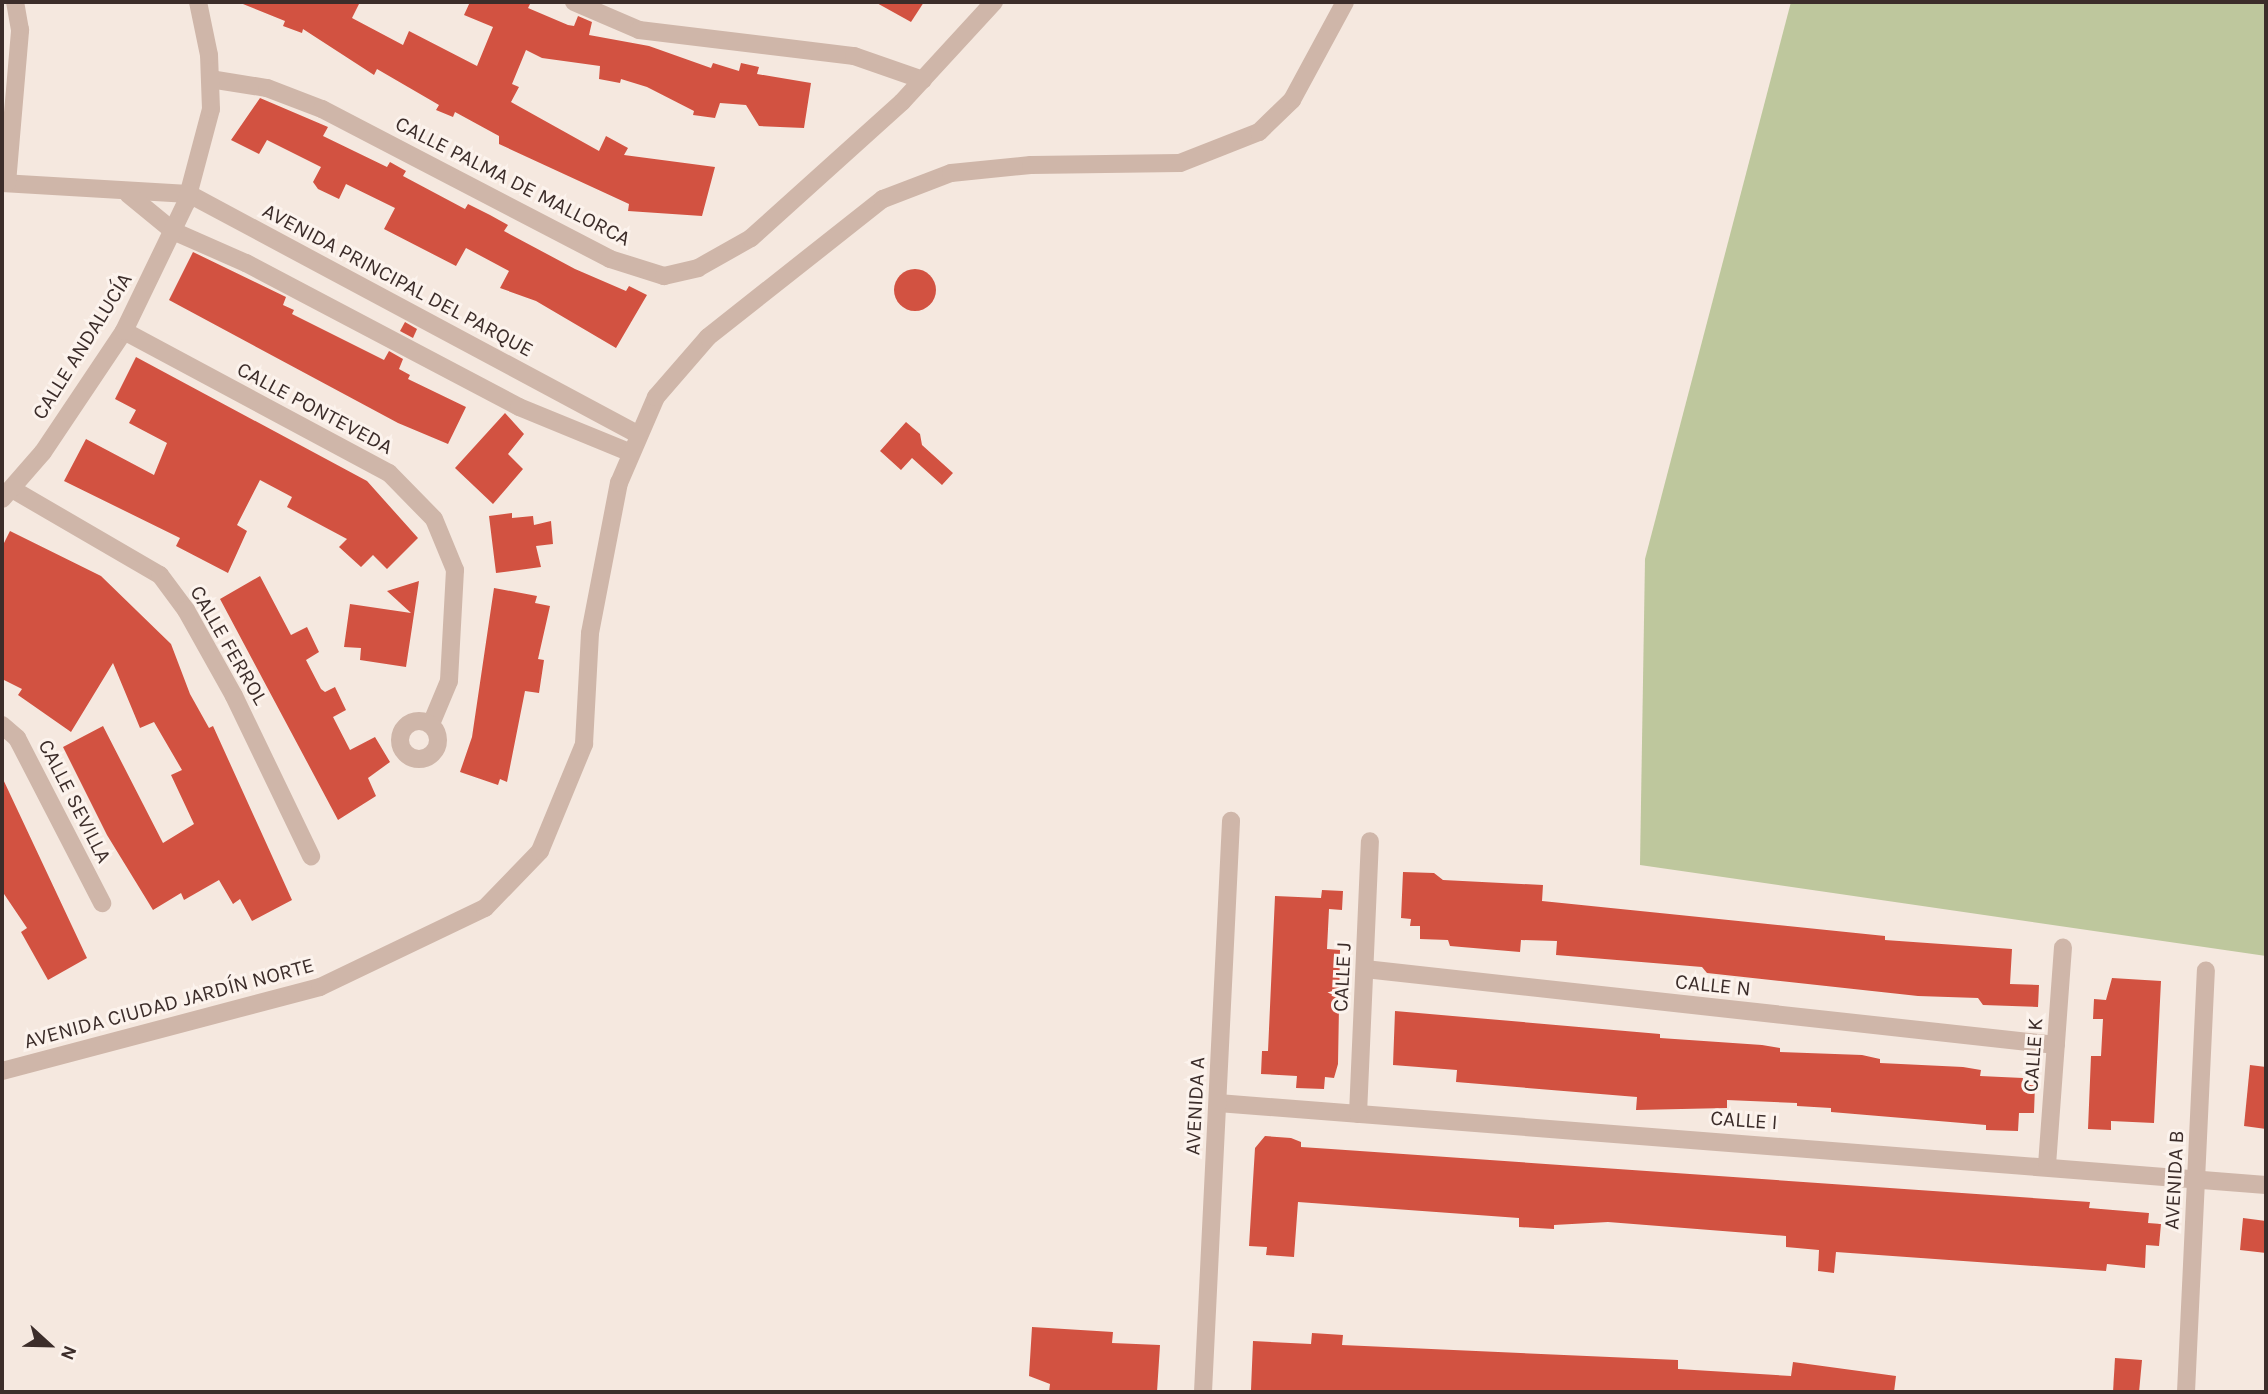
<!DOCTYPE html>
<html>
<head>
<meta charset="utf-8">
<style>
  body { margin:0 }
  #map { position:relative; width:2268px; height:1394px; overflow:hidden; background:#f5e8df; font-family:Karla,sans-serif }
  div>[style] { position:absolute }
  .green>* { inset:0; background:#bec79d }
  .building>* { inset:0; background:#d25241 }
  .round { border-radius:50% }
  .street>* { height:18px; margin:-9px; padding:0 9px; transform-origin:9px; border-radius:9px; background:#cfb6a9 }
  .street>.ring { margin:-9px; padding:0; box-sizing:content-box; background:none; border:18px solid #cfb6a9; border-radius:50% }
  span { translate:-50% -50%; white-space:nowrap; text-align:center; line-height:1.15; -webkit-text-stroke:6px #fcf3ed; paint-order:stroke }
  .street-label { font-size:21px; color:#3c2d2a }
  .frame { position:absolute; inset:0; border:4px solid #3c2d2a; pointer-events:none }
  .north { position:absolute; left:14px; top:1310px; width:70px; height:70px; -webkit-text-stroke:5px #fcf3ed; paint-order:stroke; rotate:112deg; font-size:19px; font-weight:700; line-height:28px; text-align:center; color:#3c2d2a }
  .north::after { content:''; display:block; margin:auto; width:24px; height:32px; background:#3c2d2a; clip-path:polygon(50% 0,100% 100%,50% 72%,0 100%) }
</style>
</head>
<body>
<div id="map">
  <div class="green">
    <i style="clip-path:polygon(1791px 2px,2266px 2px,2266px 956px,1640px 865px,1645px 559px)"></i>
  </div>
  <div class="building">
    <i style="clip-path:polygon(238px 2px,360px 2px,352px 18px,403px 45px,409px 31px,477px 66px,493px 27px,464px 15px,470px 2px,531px 2px,528px 8px,568px 25px,574px 26px,578px 16px,592px 22px,589px 35px,649px 46px,711px 68px,713px 63px,739px 71px,741px 63px,759px 67px,757px 74px,811px 83px,804px 128px,759px 126px,746px 105px,720px 103px,715px 118px,693px 115px,694px 111px,647px 87px,621px 79px,620px 83px,599px 79px,600px 66px,542px 58px,526px 50px,512px 84px,519px 87px,511px 102px,599px 151px,606px 136px,628px 148px,624px 155px,715px 167px,702px 216px,628px 211px,629px 204px,499px 144px,499px 136px,455px 112px,453px 117px,436px 110px,439px 105px,377px 69px,374px 75px,303px 29px,302px 33px,283px 26px,285px 21px)"></i>
    <i style="clip-path:polygon(875px 2px,924px 2px,911px 22px)"></i>
    <i style="clip-path:polygon(260px 98px,328px 127px,323px 136px,387px 167px,390px 162px,406px 171px,403px 176px,465px 209px,468px 204px,490px 215px,508px 225px,504px 231px,575px 269px,626px 291px,629px 286px,647px 295px,616px 348px,536px 301px,500px 288px,509px 271px,466px 248px,456px 266px,384px 229px,395px 208px,346px 184px,339px 199px,318px 189px,313px 182px,321px 167px,267px 140px,259px 154px,231px 140px)"></i>
    <i style="clip-path:polygon(193px 252px,286px 297px,283px 305px,294px 310px,292px 314px,384px 360px,389px 351px,403px 359px,399px 369px,410px 375px,408px 379px,466px 407px,448px 444px,398px 423px,169px 300px)"></i>
    <i class="round" style="left:894px;top:269px;width:42px;height:42px"></i>
    <i style="clip-path:polygon(405px 322px,417px 329px,413px 338px,400px 331px)"></i>
    <i style="clip-path:polygon(136px 357px,367px 481px,418px 538px,387px 569px,373px 555px,361px 567px,339px 547px,347px 539px,287px 507px,292px 497px,260px 480px,237px 525px,247px 531px,228px 573px,176px 546px,180px 538px,64px 481px,86px 439px,154px 475px,167px 443px,129px 423px,136px 410px,115px 399px)"></i>
    <i style="clip-path:polygon(505px 413px,524px 434px,508px 454px,523px 469px,493px 504px,455px 468px)"></i>
    <i style="clip-path:polygon(906px 422px,920px 434px,922px 445px,953px 473px,942px 485px,912px 458px,901px 470px,880px 451px)"></i>
    <i style="clip-path:polygon(512px 513px,512px 518px,533px 516px,534px 525px,551px 521px,553px 544px,536px 546px,541px 567px,496px 573px,489px 516px)"></i>
    <i style="clip-path:polygon(10px 531px,101px 576px,171px 644px,190px 694px,209px 728px,213px 726px,292px 900px,252px 921px,240px 899px,233px 904px,219px 880px,184px 900px,181px 893px,153px 910px,107px 835px,63px 747px,103px 726px,163px 843px,194px 824px,171px 775px,182px 770px,154px 722px,140px 728px,113px 663px,71px 732px,18px 695px,22px 689px,2px 679px,2px 547px)"></i>
    <i style="clip-path:polygon(260px 576px,291px 635px,307px 627px,319px 652px,306px 660px,321px 689px,325px 692px,335px 687px,346px 710px,333px 717px,350px 750px,375px 737px,390px 762px,368px 778px,376px 796px,338px 820px,220px 599px)"></i>
    <i style="clip-path:polygon(419px 581px,406px 667px,360px 660px,361px 648px,344px 647px,350px 604px,411px 613px,387px 591px)"></i>
    <i style="clip-path:polygon(494px 588px,537px 596px,535px 603px,550px 606px,538px 659px,544px 660px,539px 693px,525px 691px,507px 782px,500px 779px,498px 785px,460px 772px,472px 737px)"></i>
    <i style="clip-path:polygon(2px 777px,87px 958px,48px 980px,21px 932px,27px 928px,2px 891px)"></i>
    <i style="clip-path:polygon(1403px 872px,1434px 873px,1443px 880px,1543px 885px,1542px 901px,1885px 936px,1885px 940px,2012px 949px,2010px 984px,2039px 985px,2038px 1007px,1983px 1005px,1978px 998px,1918px 996px,1707px 973px,1702px 967px,1556px 955px,1557px 941px,1521px 940px,1520px 952px,1450px 946px,1448px 940px,1420px 939px,1420px 926px,1410px 926px,1411px 919px,1401px 918px)"></i>
    <i style="clip-path:polygon(1322px 890px,1343px 891px,1342px 910px,1329px 909px,1327px 949px,1340px 950px,1338px 1064px,1334px 1078px,1325px 1077px,1324px 1089px,1296px 1088px,1297px 1076px,1261px 1074px,1262px 1051px,1268px 1051px,1275px 896px,1321px 898px)"></i>
    <i style="clip-path:polygon(2112px 978px,2161px 981px,2154px 1123px,2111px 1121px,2111px 1130px,2088px 1129px,2091px 1056px,2101px 1056px,2103px 1019px,2093px 1019px,2094px 999px,2106px 1000px)"></i>
    <i style="clip-path:polygon(1395px 1011px,1660px 1034px,1660px 1038px,1762px 1045px,1780px 1048px,1780px 1052px,1862px 1055px,1880px 1059px,1880px 1063px,1963px 1067px,1981px 1070px,1980px 1076px,2023px 1078px,2022px 1085px,2035px 1085px,2034px 1113px,2019px 1113px,2018px 1131px,1986px 1130px,1986px 1125px,1831px 1112px,1831px 1108px,1797px 1106px,1797px 1103px,1727px 1100px,1727px 1108px,1636px 1110px,1637px 1097px,1456px 1082px,1457px 1070px,1393px 1065px)"></i>
    <i style="clip-path:polygon(2250px 1065px,2266px 1067px,2266px 1129px,2244px 1126px)"></i>
    <i style="clip-path:polygon(1265px 1136px,1291px 1138px,1301px 1142px,1301px 1147px,1331px 1149px,2090px 1202px,2089px 1208px,2149px 1213px,2148px 1223px,2161px 1224px,2159px 1246px,2146px 1245px,2145px 1268px,2107px 1264px,2106px 1271px,1836px 1252px,1834px 1273px,1818px 1271px,1819px 1250px,1786px 1247px,1786px 1236px,1608px 1222px,1554px 1225px,1554px 1229px,1519px 1227px,1519px 1218px,1298px 1202px,1294px 1257px,1266px 1255px,1267px 1247px,1249px 1246px,1255px 1148px)"></i>
    <i style="clip-path:polygon(2243px 1218px,2266px 1221px,2266px 1253px,2240px 1250px)"></i>
    <i style="clip-path:polygon(1032px 1327px,1113px 1332px,1112px 1343px,1160px 1345px,1157px 1392px,1049px 1392px,1050px 1384px,1029px 1376px)"></i>
    <i style="clip-path:polygon(1312px 1333px,1343px 1335px,1342px 1345px,1678px 1360px,1678px 1369px,1791px 1376px,1793px 1362px,1896px 1376px,1894px 1392px,1251px 1390px,1253px 1341px,1311px 1344px)"></i>
    <i style="clip-path:polygon(2115px 1358px,2142px 1360px,2139px 1392px,2113px 1392px)"></i>
  </div>
  <div class="street">
    <i style="left:574px;top:2px;width:71px;rotate:23.3deg"></i>
    <i style="left:639px;top:30px;width:217px;rotate:6.9deg"></i>
    <i style="left:854px;top:56px;width:73px;rotate:19.2deg"></i>
    <i style="left:210px;top:79px;width:58px;rotate:9deg"></i>
    <i style="left:267px;top:88px;width:59px;rotate:20.9deg"></i>
    <i style="left:322px;top:109px;width:325px;rotate:27.5deg"></i>
    <i style="left:610px;top:259px;width:57px;rotate:17.5deg"></i>
    <i style="left:664px;top:276px;width:35px;rotate:-13deg"></i>
    <i style="left:698px;top:268px;width:61px;rotate:-29.5deg"></i>
    <i style="left:751px;top:238px;width:203px;rotate:-42deg"></i>
    <i style="left:902px;top:102px;width:136px;rotate:-47.4deg"></i>
    <i style="left:2px;top:183px;width:187px;rotate:3.4deg"></i>
    <i style="left:189px;top:194px;width:510px;rotate:28.17deg"></i>
    <i style="left:7px;top:183px;width:154px;rotate:-85.1deg"></i>
    <i style="left:20px;top:30px;width:28px;rotate:-100deg"></i>
    <i style="left:128px;top:194px;width:58px;rotate:39.4deg"></i>
    <i style="left:173px;top:231px;width:80px;rotate:23.7deg"></i>
    <i style="left:246px;top:263px;width:309px;rotate:27.8deg"></i>
    <i style="left:519px;top:407px;width:121px;rotate:22.3deg"></i>
    <i style="left:124px;top:331px;width:301px;rotate:28.2deg"></i>
    <i style="left:389px;top:473px;width:64px;rotate:45.6deg"></i>
    <i style="left:434px;top:519px;width:55px;rotate:67.6deg"></i>
    <i style="left:455px;top:570px;width:111px;rotate:93.1deg"></i>
    <i style="left:449px;top:681px;width:47px;rotate:112.7deg"></i>
    <i style="left:12px;top:489px;width:171px;rotate:30.2deg"></i>
    <i style="left:160px;top:575px;width:44px;rotate:53.4deg"></i>
    <i style="left:186px;top:610px;width:98px;rotate:60.8deg"></i>
    <i style="left:234px;top:696px;width:178px;rotate:64.3deg"></i>
    <i style="left:2px;top:499px;width:62px;rotate:-48.9deg"></i>
    <i style="left:43px;top:452px;width:146px;rotate:-56.2deg"></i>
    <i style="left:124px;top:331px;width:142px;rotate:-64.2deg"></i>
    <i style="left:186px;top:203px;width:97px;rotate:-75.1deg"></i>
    <i style="left:211px;top:109px;width:54px;rotate:-92.1deg"></i>
    <i style="left:209px;top:55px;width:54px;rotate:-101.7deg"></i>
    <i class="ring" style="left:400px;top:721px;width:20px;height:20px"></i>
    <i style="left:2px;top:725px;width:20px;rotate:41deg"></i>
    <i style="left:17px;top:738px;width:186px;rotate:62.7deg"></i>
    <i style="left:1365px;top:969px;width:695px;rotate:6.28deg"></i>
    <i style="left:2px;top:1071px;width:329px;rotate:-14.8deg"></i>
    <i style="left:320px;top:987px;width:183px;rotate:-25.6deg"></i>
    <i style="left:485px;top:908px;width:79px;rotate:-46deg"></i>
    <i style="left:540px;top:851px;width:116px;rotate:-67.6deg"></i>
    <i style="left:584px;top:744px;width:111px;rotate:-86.9deg"></i>
    <i style="left:590px;top:633px;width:153px;rotate:-79.1deg"></i>
    <i style="left:619px;top:483px;width:94px;rotate:-66.7deg"></i>
    <i style="left:656px;top:397px;width:79px;rotate:-49.1deg"></i>
    <i style="left:708px;top:337px;width:223px;rotate:-38.3deg"></i>
    <i style="left:883px;top:199px;width:73px;rotate:-20.9deg"></i>
    <i style="left:951px;top:173px;width:80px;rotate:-5.7deg"></i>
    <i style="left:1031px;top:165px;width:149px;rotate:-0.8deg"></i>
    <i style="left:1180px;top:163px;width:85px;rotate:-21.4deg"></i>
    <i style="left:1259px;top:132px;width:46px;rotate:-44.1deg"></i>
    <i style="left:1292px;top:100px;width:111px;rotate:-61.6deg"></i>
    <i style="left:1218px;top:1103px;width:1051px;rotate:4.47deg"></i>
    <i style="left:1358px;top:1114px;width:273px;rotate:-87.5deg"></i>
    <i style="left:2047px;top:1165px;width:218px;rotate:-85.8deg"></i>
    <i style="left:1203px;top:1392px;width:572px;rotate:-87.19deg"></i>
    <i style="left:2186px;top:1392px;width:422px;rotate:-87.3deg"></i>
  </div>
  <div class="street-label">
    <span style="left:513px;top:181px;rotate:27deg">CALLE PALMA DE MALLORCA</span>
    <span style="left:398px;top:280px;rotate:28deg">AVENIDA PRINCIPAL DEL PARQUE</span>
    <span style="left:82px;top:346px;rotate:-58deg">CALLE ANDALUCÍA</span>
    <span style="left:315px;top:408px;rotate:28deg">CALLE PONTEVEDA</span>
    <span style="left:229px;top:645px;rotate:60deg">CALLE FERROL</span>
    <span style="left:75px;top:801px;rotate:63deg">CALLE SEVILLA</span>
    <span style="left:1342px;top:977px;rotate:-87deg">CALLE J</span>
    <span style="left:1713px;top:985px;rotate:6deg">CALLE N</span>
    <span style="left:169px;top:1003px;rotate:-15deg">AVENIDA CIUDAD JARDÍN NORTE</span>
    <span style="left:2033px;top:1055px;rotate:-86deg">CALLE K</span>
    <span style="left:1195px;top:1106px;rotate:-87deg">AVENIDA A</span>
    <span style="left:1744px;top:1120px;rotate:4deg">CALLE I</span>
    <span style="left:2174px;top:1180px;rotate:-87deg">AVENIDA B</span>
  </div>
  <div class="frame"></div>
  <div class="north">N</div>
</div>
</body>
</html>
